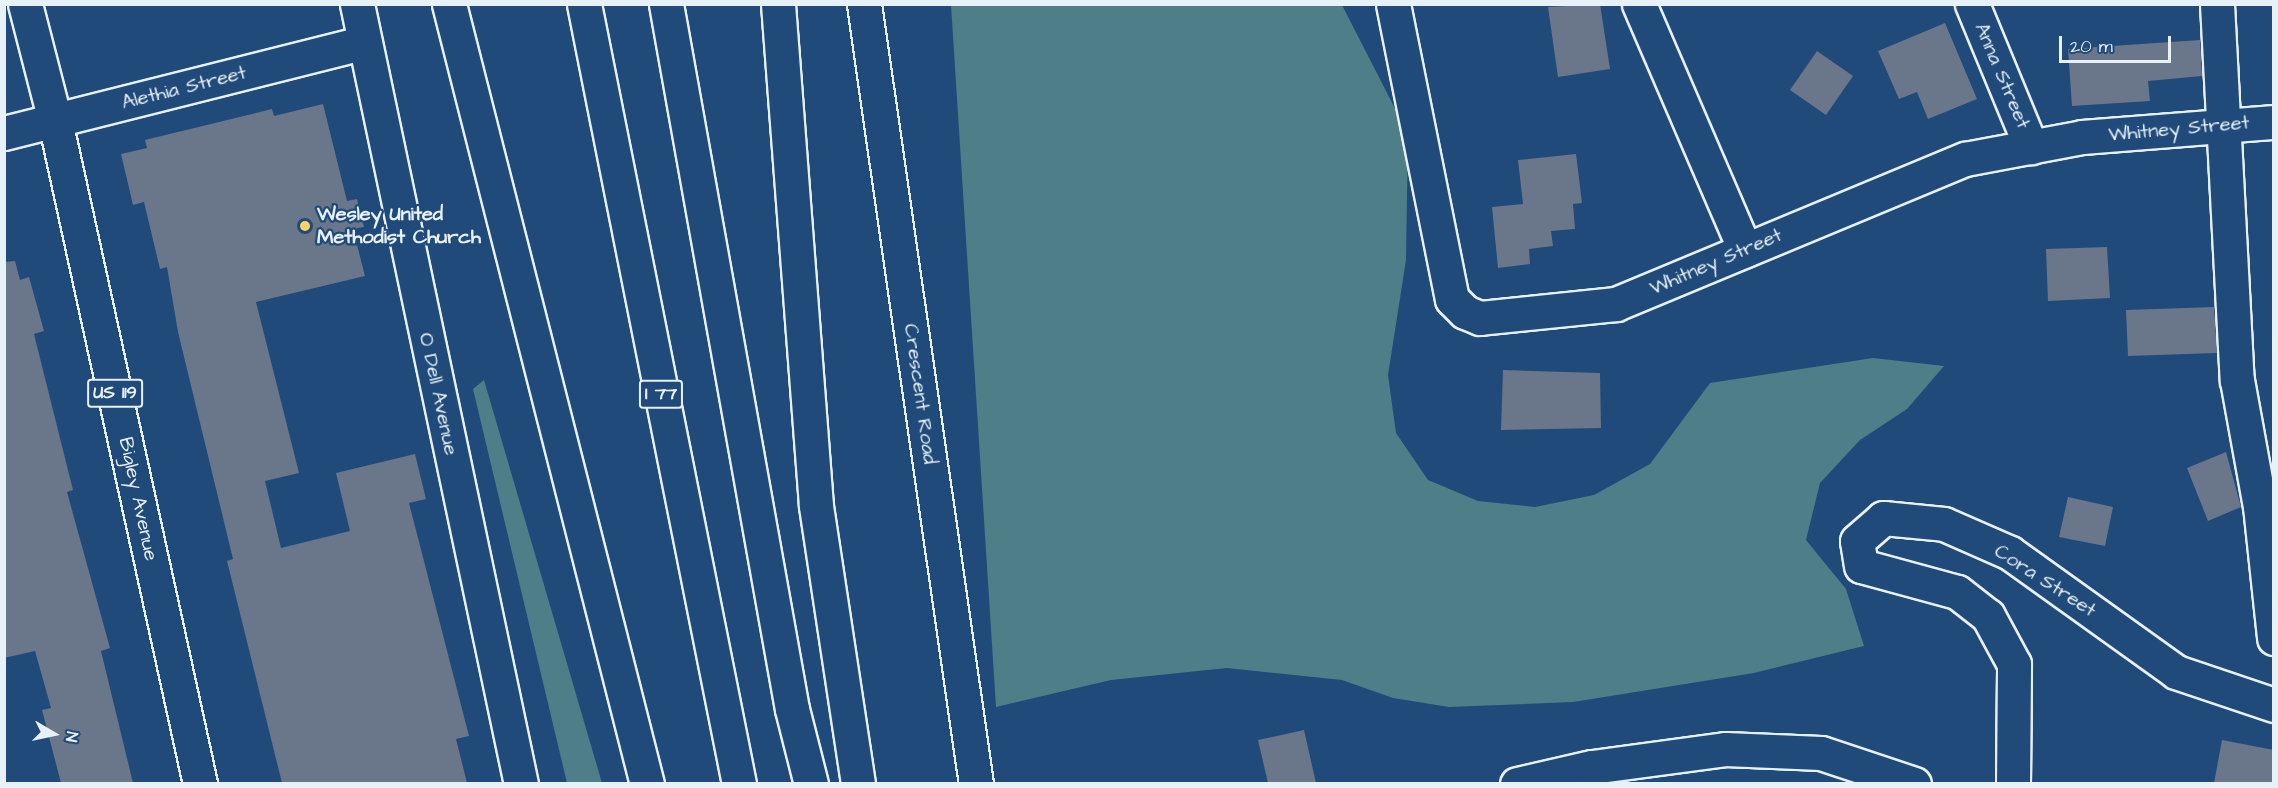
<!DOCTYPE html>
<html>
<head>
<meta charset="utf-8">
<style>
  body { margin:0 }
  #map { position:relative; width:2278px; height:788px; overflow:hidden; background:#1f4a7a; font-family:"Architects Daughter",sans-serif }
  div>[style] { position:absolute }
  .green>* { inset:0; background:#4e7e88 }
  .building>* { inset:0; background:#6a7689 }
  .roads { filter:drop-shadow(2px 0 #e8f1f8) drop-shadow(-2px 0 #e8f1f8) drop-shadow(0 2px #e8f1f8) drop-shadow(0 -2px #e8f1f8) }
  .minor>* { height:33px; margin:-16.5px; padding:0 16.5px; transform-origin:16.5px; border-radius:16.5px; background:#1f4a7a }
  .major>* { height:33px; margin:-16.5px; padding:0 16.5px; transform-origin:16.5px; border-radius:16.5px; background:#1f4a7a }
  .highway>* { height:33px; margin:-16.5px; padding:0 16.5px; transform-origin:16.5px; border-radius:16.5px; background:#1f4a7a }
  .dots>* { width:16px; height:16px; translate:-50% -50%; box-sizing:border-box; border:3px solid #1f4a7a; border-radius:50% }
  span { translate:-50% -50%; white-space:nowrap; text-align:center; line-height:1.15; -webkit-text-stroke:4.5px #1f4a7a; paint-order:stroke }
  .shield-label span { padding:2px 4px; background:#1f4a7a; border:2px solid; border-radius:4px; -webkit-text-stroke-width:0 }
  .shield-label { font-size:18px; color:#e8f1f8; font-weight:700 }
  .street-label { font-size:20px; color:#e8f1f8 }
  .poi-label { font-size:20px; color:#e8f1f8; font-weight:700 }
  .left { translate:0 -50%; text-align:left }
  .frame { position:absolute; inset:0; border:6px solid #e8f1f8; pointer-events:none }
  .north { position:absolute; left:24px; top:704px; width:60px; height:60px; -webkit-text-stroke:4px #1f4a7a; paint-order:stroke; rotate:99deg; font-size:16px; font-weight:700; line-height:24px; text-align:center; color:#e8f1f8 }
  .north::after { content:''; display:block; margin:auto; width:21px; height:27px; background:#e8f1f8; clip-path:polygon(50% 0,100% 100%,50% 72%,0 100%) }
  .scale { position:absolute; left:2059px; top:36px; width:112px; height:27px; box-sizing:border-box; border:3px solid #e8f1f8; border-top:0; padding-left:8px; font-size:18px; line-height:21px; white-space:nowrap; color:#e8f1f8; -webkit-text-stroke:4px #1f4a7a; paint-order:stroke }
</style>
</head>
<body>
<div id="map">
  <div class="green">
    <i style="clip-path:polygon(951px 5px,1342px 5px,1408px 134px,1406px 260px,1388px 375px,1396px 433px,1428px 480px,1478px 501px,1535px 507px,1594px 495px,1650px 464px,1710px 383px,1873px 358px,1944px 366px,1907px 409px,1860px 440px,1820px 483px,1806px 540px,1846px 589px,1864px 646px,1754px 673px,1573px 702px,1449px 707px,1393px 698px,1342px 680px,1227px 668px,1111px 680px,996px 707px)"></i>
    <i style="clip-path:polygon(484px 380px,602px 783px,567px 783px,473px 389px)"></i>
  </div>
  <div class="building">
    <i style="clip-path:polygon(1600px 4px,1610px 69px,1558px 77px,1548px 7px)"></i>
    <i style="clip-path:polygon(1945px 23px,1977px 99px,1928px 119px,1917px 92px,1899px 99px,1878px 51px)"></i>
    <i style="clip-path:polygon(2200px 40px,2202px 76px,2148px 81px,2150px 101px,2072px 106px,2068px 49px)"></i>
    <i style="clip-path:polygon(1817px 51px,1853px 76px,1826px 115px,1790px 90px)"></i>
    <i style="clip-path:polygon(323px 104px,347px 201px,357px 199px,364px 227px,353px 229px,365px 276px,256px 302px,299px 473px,265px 481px,281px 548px,350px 531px,336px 473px,415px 454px,426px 499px,409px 503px,469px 736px,456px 739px,467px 783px,282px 783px,227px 561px,233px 559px,178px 332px,167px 267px,160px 269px,144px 202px,133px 205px,121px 154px,147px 148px,145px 140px,272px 109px,274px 116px)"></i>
    <i style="clip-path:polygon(1576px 154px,1582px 203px,1573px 204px,1575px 229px,1551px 231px,1553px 246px,1529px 249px,1530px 264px,1498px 268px,1492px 207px,1523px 204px,1518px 160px)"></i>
    <i style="clip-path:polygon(2107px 247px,2110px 298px,2048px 301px,2046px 249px)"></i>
    <i style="clip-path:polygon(15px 261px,20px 280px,29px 277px,44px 331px,34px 334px,73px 490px,67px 492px,110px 648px,101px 651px,133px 783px,61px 783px,42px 710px,51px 708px,35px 651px,4px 658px,4px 262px)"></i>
    <i style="clip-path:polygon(2214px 307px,2217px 353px,2128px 356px,2126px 310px)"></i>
    <i style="clip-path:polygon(1503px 370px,1600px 373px,1601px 428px,1501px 430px)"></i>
    <i style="clip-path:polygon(2226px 452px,2241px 507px,2208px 521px,2187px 468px)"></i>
    <i style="clip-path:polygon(2068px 497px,2113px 507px,2105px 546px,2059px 537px)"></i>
    <i style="clip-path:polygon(1304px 730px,1316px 783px,1268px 783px,1258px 740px)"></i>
    <i style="clip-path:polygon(2222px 740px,2274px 750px,2274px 783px,2214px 783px)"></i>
  </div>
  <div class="roads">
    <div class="minor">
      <i style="left:357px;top:4px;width:797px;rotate:78.13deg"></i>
      <i style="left:864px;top:4px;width:788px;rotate:81.83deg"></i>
      <i style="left:1393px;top:4px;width:301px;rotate:78.7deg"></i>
      <i style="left:1452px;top:299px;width:18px;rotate:45deg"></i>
      <i style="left:1465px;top:312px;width:16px;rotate:22deg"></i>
      <i style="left:1480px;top:318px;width:137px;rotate:-5.9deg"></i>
      <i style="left:1616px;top:304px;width:378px;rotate:-22.6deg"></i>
      <i style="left:1965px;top:159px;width:119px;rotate:-10.6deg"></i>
      <i style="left:2082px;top:137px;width:193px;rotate:-4.5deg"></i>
      <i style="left:1639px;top:4px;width:268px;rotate:66.7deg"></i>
      <i style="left:1972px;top:4px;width:155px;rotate:67.6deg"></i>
      <i style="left:2217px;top:4px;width:377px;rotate:87deg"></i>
      <i style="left:2237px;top:380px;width:128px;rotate:79.7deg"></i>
      <i style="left:2260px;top:506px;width:133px;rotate:83.9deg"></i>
      <i style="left:4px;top:133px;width:370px;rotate:-14.1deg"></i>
      <i style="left:1517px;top:784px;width:77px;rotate:-12.8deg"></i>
      <i style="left:1592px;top:767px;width:134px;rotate:-7.7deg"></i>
      <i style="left:1725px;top:749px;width:96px;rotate:2.4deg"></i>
      <i style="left:1821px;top:753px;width:98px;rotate:18.4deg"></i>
      <i style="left:2013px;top:784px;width:120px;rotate:-89.5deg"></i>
      <i style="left:2014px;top:664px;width:55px;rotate:-118.4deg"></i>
      <i style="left:1988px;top:616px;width:39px;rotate:-142deg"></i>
      <i style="left:1957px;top:592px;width:99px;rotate:-164.8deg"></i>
      <i style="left:1861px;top:566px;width:25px;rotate:-99deg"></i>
      <i style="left:1857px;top:541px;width:35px;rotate:-41deg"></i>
      <i style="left:1883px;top:518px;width:61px;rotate:5.6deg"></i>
      <i style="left:1944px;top:524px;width:72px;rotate:23.7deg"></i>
      <i style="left:2010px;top:553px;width:204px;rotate:35.6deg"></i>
      <i style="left:2176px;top:672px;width:103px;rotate:18.6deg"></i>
    </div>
    <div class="major">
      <i style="left:25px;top:4px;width:121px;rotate:75.6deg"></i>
      <i style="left:55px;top:121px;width:679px;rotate:77.66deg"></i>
    </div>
    <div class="highway">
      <i style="left:449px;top:4px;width:805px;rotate:75.76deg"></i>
      <i style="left:584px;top:4px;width:795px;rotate:78.76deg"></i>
      <i style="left:666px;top:4px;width:716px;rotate:79.87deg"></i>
      <i style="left:792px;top:709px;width:77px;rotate:75.8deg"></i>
      <i style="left:778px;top:4px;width:503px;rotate:85.67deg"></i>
      <i style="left:816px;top:506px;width:281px;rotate:81.4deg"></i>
    </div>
  </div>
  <div class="dots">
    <i style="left:305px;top:226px;background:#ffd166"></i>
  </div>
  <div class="shield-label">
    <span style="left:115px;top:393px">US 119</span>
    <span style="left:661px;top:394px">I 77</span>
  </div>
  <div class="street-label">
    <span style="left:2002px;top:76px;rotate:67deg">Anna Street</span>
    <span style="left:184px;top:88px;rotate:-14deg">Alethia Street</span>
    <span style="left:2179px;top:129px;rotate:-5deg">Whitney Street</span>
    <span style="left:1716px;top:262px;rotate:-23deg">Whitney Street</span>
    <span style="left:438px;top:394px;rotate:78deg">O Dell Avenue</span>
    <span style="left:920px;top:394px;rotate:82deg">Crescent Road</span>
    <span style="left:138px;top:499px;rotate:78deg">Bigley Avenue</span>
    <span style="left:2045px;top:581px;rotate:33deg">Cora Street</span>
  </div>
  <div class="poi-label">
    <span class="left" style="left:317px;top:226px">Wesley United<br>Methodist Church</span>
  </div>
  <div class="frame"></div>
  <div class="north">N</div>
  <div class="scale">20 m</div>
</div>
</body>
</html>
